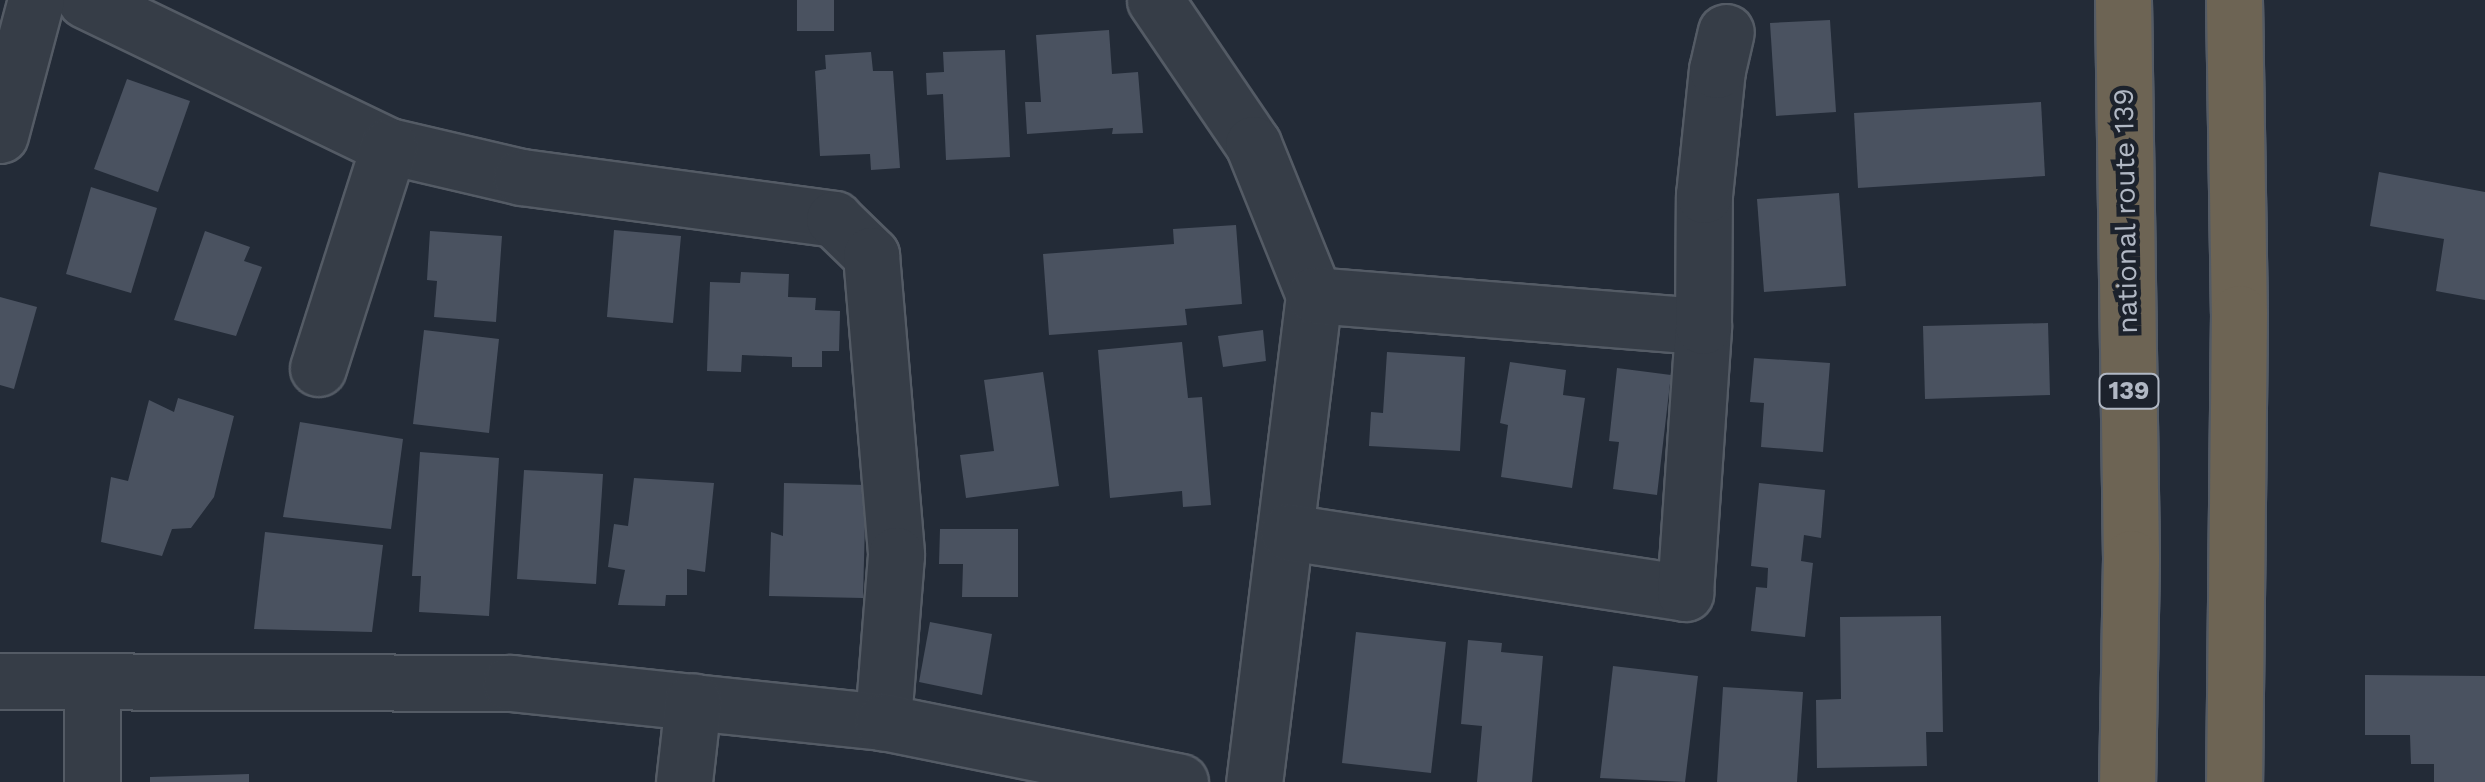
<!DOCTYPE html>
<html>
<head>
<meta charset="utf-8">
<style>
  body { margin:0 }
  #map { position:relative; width:2485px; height:782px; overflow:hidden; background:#232b37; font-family:"Work Sans",sans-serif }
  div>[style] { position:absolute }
  .building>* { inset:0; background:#4a5260 }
  .roads { filter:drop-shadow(2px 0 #545b65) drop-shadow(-2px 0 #545b65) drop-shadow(0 2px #545b65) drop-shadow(0 -2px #545b65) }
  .minor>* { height:55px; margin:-27.5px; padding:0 27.5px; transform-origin:27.5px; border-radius:27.5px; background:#363d47 }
  .highway>* { height:55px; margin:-27.5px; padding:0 27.5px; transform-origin:27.5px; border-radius:27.5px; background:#6d6454 }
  span { translate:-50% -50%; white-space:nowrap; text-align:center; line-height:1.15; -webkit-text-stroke:9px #1c222c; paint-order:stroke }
  .shield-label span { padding:2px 8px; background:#1c222c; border:2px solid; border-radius:8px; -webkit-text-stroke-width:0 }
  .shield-label { font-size:25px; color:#b1b8c4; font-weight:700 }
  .street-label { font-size:28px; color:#b1b8c4 }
</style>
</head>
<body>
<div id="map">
  <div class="building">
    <i style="clip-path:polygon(797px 0,834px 0,834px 31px,797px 31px)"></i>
    <i style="clip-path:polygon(1830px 20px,1836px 112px,1776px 116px,1770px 23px)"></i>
    <i style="clip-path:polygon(1109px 30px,1112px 74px,1138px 72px,1143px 133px,1112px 134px,1113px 128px,1027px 134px,1025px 102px,1041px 102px,1036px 35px)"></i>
    <i style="clip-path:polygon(1005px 50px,1010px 157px,946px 160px,943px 94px,927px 95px,926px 73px,944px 72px,943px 52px)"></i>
    <i style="clip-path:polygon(871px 52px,873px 71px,893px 71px,900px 168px,871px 170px,870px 154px,820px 156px,815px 71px,826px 69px,825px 55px)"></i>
    <i style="clip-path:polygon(127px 79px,190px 101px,158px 192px,94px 169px)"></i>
    <i style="clip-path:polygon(2041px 102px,2045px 176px,1858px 188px,1854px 113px)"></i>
    <i style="clip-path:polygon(2379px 172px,2485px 192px,2485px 300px,2436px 291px,2444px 239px,2370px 226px)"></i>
    <i style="clip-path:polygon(91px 187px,157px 208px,131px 293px,66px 274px)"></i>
    <i style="clip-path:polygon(1839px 193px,1846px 286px,1764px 292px,1757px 199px)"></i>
    <i style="clip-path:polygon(1236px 225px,1242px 304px,1185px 309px,1187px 325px,1049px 335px,1043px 254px,1174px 244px,1173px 229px)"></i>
    <i style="clip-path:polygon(614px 230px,681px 236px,673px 323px,607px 317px)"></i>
    <i style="clip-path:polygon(205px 231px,250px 247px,244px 261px,262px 267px,236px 336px,174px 320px)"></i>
    <i style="clip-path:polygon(430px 231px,502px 236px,496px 322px,434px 317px,437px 281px,427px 280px)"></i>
    <i style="clip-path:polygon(741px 272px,789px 274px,788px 297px,816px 298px,815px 310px,840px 311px,839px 351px,822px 351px,822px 367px,792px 367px,792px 357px,742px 355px,741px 372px,707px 371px,710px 282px,740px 283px)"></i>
    <i style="clip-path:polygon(0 297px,37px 307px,14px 389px,0 385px)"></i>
    <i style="clip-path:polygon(2048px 323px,2050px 395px,1925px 399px,1923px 326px)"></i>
    <i style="clip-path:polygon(424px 330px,499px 339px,489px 433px,413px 424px)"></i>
    <i style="clip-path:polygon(1263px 330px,1266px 361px,1223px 367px,1218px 336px)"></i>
    <i style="clip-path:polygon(1182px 342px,1188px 398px,1202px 397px,1211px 505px,1183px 507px,1182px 491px,1110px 498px,1098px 350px)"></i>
    <i style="clip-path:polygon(1387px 352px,1465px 357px,1460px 451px,1369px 446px,1371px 412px,1383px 413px)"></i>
    <i style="clip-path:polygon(1754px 358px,1830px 363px,1823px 452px,1761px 447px,1764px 403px,1750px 402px)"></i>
    <i style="clip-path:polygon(1510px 362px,1566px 370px,1563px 395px,1585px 398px,1572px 488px,1501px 477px,1508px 425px,1500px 423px)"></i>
    <i style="clip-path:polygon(1617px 368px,1671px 375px,1657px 495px,1613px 489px,1619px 442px,1609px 441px)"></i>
    <i style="clip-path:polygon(1043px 372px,1059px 486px,966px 498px,960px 455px,994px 451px,984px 380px)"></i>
    <i style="clip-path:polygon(178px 398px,234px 416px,214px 497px,191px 528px,172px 529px,162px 556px,101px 542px,111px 477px,128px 481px,149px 400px,174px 412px)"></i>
    <i style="clip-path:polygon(300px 422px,403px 439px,391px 529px,283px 517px)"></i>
    <i style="clip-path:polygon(420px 452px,499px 458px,489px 616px,419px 612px,421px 576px,412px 576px)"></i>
    <i style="clip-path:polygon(524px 470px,603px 474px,596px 584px,517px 579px)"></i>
    <i style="clip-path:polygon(634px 478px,714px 483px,705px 572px,687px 569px,687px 595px,666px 595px,665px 606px,618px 605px,625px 570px,608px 567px,614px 524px,628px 526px)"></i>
    <i style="clip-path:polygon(784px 483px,866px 485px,863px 598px,769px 596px,771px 532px,783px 536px)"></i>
    <i style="clip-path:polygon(1759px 483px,1825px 490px,1821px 538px,1804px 535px,1801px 561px,1813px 563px,1805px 637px,1751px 631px,1756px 587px,1767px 588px,1768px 568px,1751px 566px)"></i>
    <i style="clip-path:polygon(940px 529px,1018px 529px,1018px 597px,962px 597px,963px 564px,939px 564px)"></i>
    <i style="clip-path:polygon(265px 532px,383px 545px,372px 632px,254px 629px)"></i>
    <i style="clip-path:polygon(1941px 616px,1943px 732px,1926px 732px,1927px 766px,1817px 768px,1816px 700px,1841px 699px,1840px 617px)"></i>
    <i style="clip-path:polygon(930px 622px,992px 634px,982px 695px,919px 682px)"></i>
    <i style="clip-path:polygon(1356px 632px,1446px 642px,1431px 773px,1342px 763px)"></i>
    <i style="clip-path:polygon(1468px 640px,1502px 643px,1501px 652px,1543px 656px,1532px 782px,1477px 782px,1482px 726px,1461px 724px)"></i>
    <i style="clip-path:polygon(1613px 666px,1698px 676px,1685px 782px,1600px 778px)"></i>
    <i style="clip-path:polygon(2365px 675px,2485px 676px,2485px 782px,2434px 782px,2434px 764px,2411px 764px,2410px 735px,2365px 735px)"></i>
    <i style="clip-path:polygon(1723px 687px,1803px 692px,1797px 782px,1717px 782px)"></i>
    <i style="clip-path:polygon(249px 774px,249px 782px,150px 782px,150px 777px)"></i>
  </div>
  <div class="roads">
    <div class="minor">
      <i style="left:85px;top:0;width:337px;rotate:25.7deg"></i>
      <i style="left:389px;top:146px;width:136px;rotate:13.2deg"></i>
      <i style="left:521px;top:177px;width:316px;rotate:7.6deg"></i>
      <i style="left:834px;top:219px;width:52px;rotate:44.2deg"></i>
      <i style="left:871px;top:255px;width:301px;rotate:85.2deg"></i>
      <i style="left:896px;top:555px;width:168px;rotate:94.5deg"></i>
      <i style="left:1155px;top:0;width:174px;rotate:55.8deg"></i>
      <i style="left:1253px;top:144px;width:163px;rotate:68deg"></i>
      <i style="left:1314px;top:295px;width:491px;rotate:97deg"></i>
      <i style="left:0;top:135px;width:140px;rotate:-75.1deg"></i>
      <i style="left:1314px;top:295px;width:390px;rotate:4.6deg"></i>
      <i style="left:318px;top:368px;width:233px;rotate:-72.3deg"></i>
      <i style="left:1288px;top:532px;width:402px;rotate:8.7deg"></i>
      <i style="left:1685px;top:593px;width:268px;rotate:-86.1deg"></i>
      <i style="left:1703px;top:326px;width:131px;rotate:-89.6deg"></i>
      <i style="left:1704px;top:195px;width:126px;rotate:-84.1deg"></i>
      <i style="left:1717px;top:70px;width:39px;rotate:-77deg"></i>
      <i style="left:0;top:681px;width:511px;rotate:0.22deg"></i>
      <i style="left:511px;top:683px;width:374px;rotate:6deg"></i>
      <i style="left:883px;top:722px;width:303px;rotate:11.4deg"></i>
      <i style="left:92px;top:782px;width:100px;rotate:-90deg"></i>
      <i style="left:684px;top:782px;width:81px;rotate:-83.6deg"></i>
    </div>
    <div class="highway">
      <i style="left:2123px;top:0;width:558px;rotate:89.18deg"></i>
      <i style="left:2131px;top:558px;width:224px;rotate:91deg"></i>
      <i style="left:2234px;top:0;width:313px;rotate:89.1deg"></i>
      <i style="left:2239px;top:313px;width:469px;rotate:90.6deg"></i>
    </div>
  </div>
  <div class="shield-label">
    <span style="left:2129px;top:391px">139</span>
  </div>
  <div class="street-label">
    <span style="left:2126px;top:211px;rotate:-91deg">national route 139</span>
  </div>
</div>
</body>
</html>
